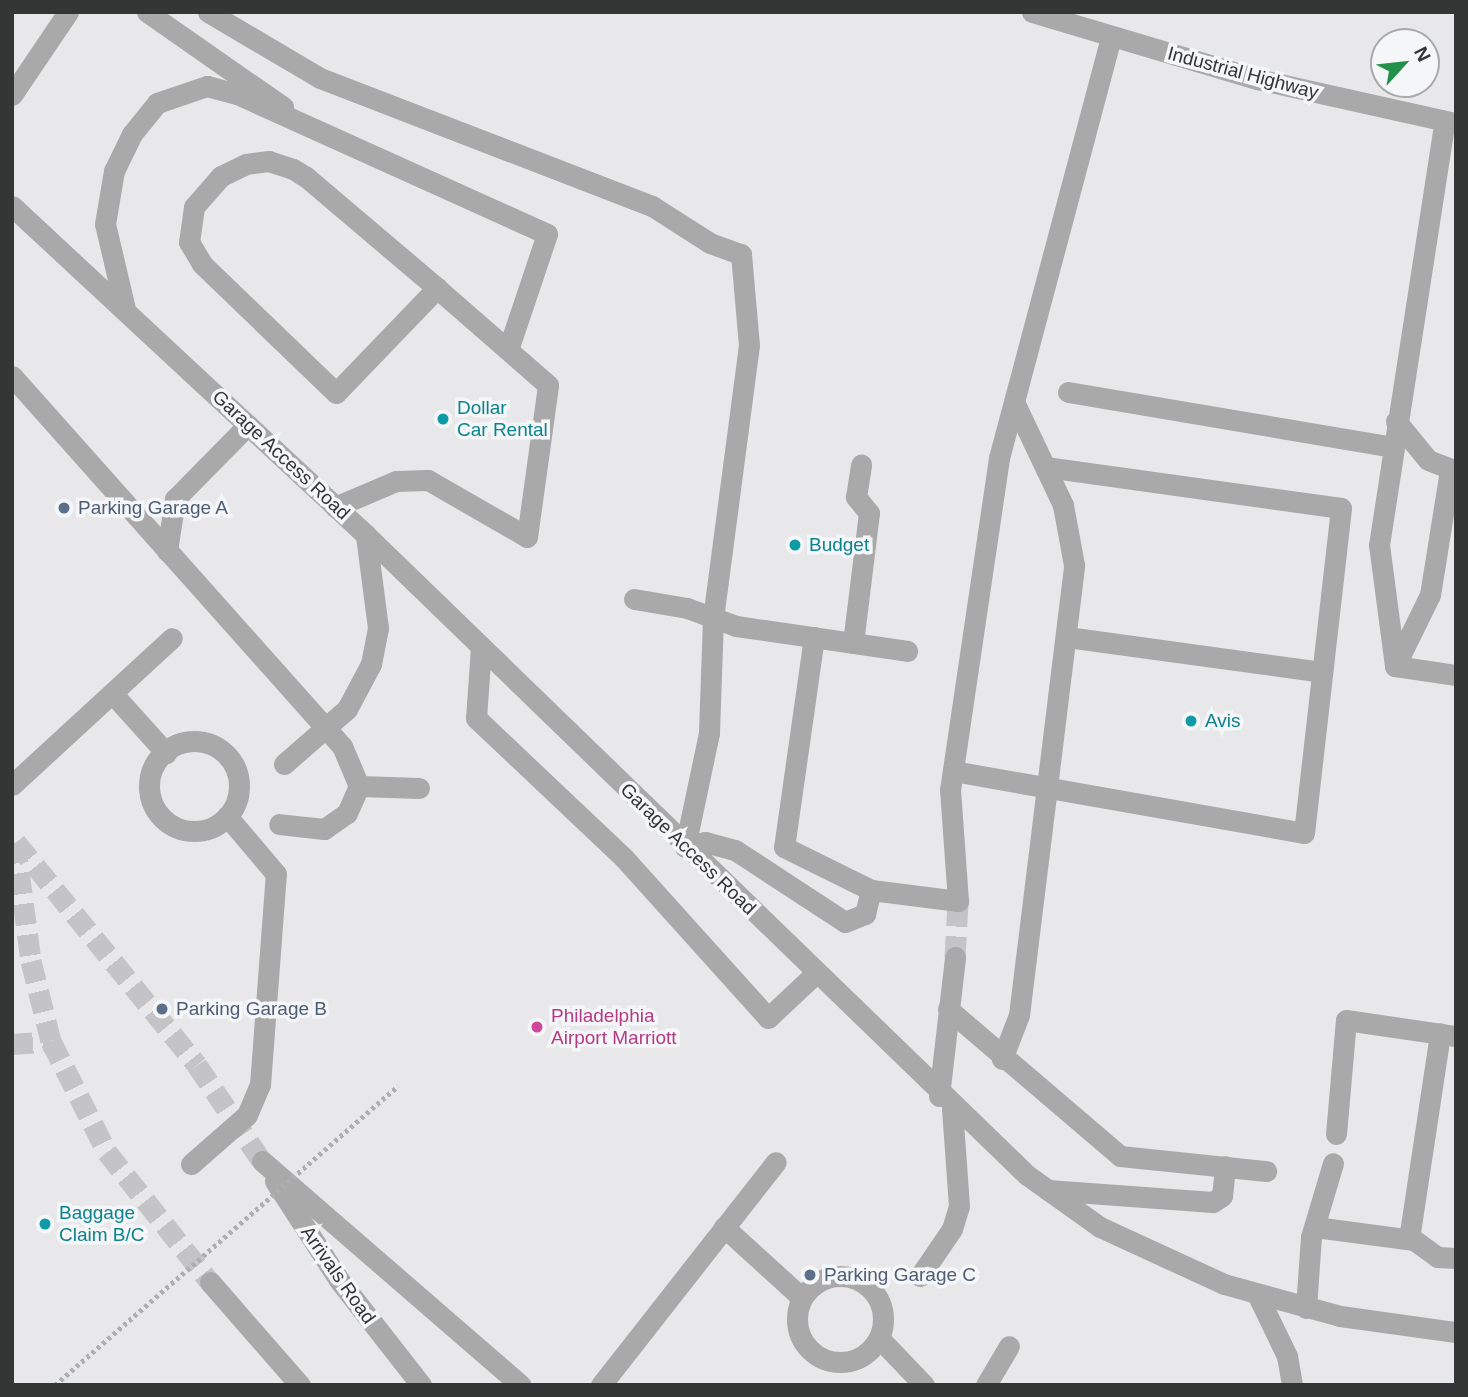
<!DOCTYPE html>
<html>
<head>
<meta charset="utf-8">
<style>
  body { margin:0 }
  #map { position:relative; width:1468px; height:1397px; overflow:hidden; background:#e8e8ea; font-family:Arial,sans-serif }
  div>[style] { position:absolute }
  .minor-tunnel>* { height:21px; margin-top:-10.5px; transform-origin:0; background:repeating-linear-gradient(90deg,#c4c4c6 0 21px,transparent 0 31px) }
  .minor>* { height:21px; margin:-10.5px; padding:0 10.5px; transform-origin:10.5px; border-radius:10.5px; background:#aaa9a9 }
  .minor>.ring { margin:-10.5px; padding:0; box-sizing:content-box; background:none; border:21px solid #aaa9a9; border-radius:50% }
  .path-bridge>* { height:4.5px; margin-top:-2.25px; transform-origin:0; background:repeating-linear-gradient(90deg,#aeafb0 0 3.5px,transparent 0 7px) }
  .dots>* { width:19px; height:19px; translate:-50% -50%; box-sizing:border-box; border:4px solid #f5f6f8; border-radius:50% }
  span { translate:-50% -50%; white-space:nowrap; text-align:center; line-height:1.15; -webkit-text-stroke:7px #f5f6f8; paint-order:stroke }
  .street-label { font-size:19px; color:#343535 }
  .culture-label { font-size:19px; color:#0d838f }
  .left { translate:0 -50%; text-align:left }
  .service-label { font-size:19px; color:#4e5e75 }
  .hotel-label { font-size:19px; color:#b23c85 }
  .frame { position:absolute; inset:0; border:14px solid #343535; pointer-events:none }
  .north { position:absolute; left:1370px; top:28px; width:70px; height:70px; box-sizing:border-box; background:#f5f6f8; border:2px solid #a8a9aa; border-radius:50%; rotate:63deg; font-size:19px; font-weight:700; line-height:28px; text-align:center; color:#343535 }
  .north::after { content:''; display:block; margin:auto; width:24px; height:32px; background:#23914a; clip-path:polygon(50% 0,100% 100%,50% 72%,0 100%) }
</style>
</head>
<body>
<div id="map">
  <div class="minor-tunnel">
    <i style="left:15px;top:842px;width:120px;rotate:82.3deg"></i>
    <i style="left:31px;top:961px;width:82px;rotate:76deg"></i>
    <i style="left:51px;top:1041px;width:124px;rotate:63.2deg"></i>
    <i style="left:107px;top:1152px;width:166px;rotate:51.6deg"></i>
    <i style="left:16px;top:842px;width:287px;rotate:50.9deg"></i>
    <i style="left:197px;top:1065px;width:116px;rotate:55.9deg"></i>
    <i style="left:955px;top:957px;width:56px;rotate:-86.9deg"></i>
    <i style="left:12px;top:1044px;width:39px;rotate:-4deg"></i>
  </div>
  <div class="minor">
    <i style="left:147px;top:12px;width:166px;rotate:34.9deg"></i>
    <i style="left:208px;top:12px;width:130px;rotate:30.5deg"></i>
    <i style="left:320px;top:78px;width:356px;rotate:21.1deg"></i>
    <i style="left:652px;top:206px;width:69px;rotate:32.5deg"></i>
    <i style="left:710px;top:243px;width:33px;rotate:20deg"></i>
    <i style="left:741px;top:254px;width:91px;rotate:85deg"></i>
    <i style="left:749px;top:345px;width:275px;rotate:97.5deg"></i>
    <i style="left:713px;top:618px;width:115px;rotate:92deg"></i>
    <i style="left:709px;top:733px;width:116px;rotate:101.9deg"></i>
    <i style="left:1032px;top:12px;width:235px;rotate:16.6deg"></i>
    <i style="left:1257px;top:79px;width:204px;rotate:12.5deg"></i>
    <i style="left:12px;top:95px;width:100px;rotate:-56deg"></i>
    <i style="left:12px;top:206px;width:483px;rotate:42.9deg"></i>
    <i style="left:366px;top:535px;width:920px;rotate:44.08deg"></i>
    <i style="left:1027px;top:1175px;width:90px;rotate:35.5deg"></i>
    <i style="left:1100px;top:1227px;width:136px;rotate:24.7deg"></i>
    <i style="left:1224px;top:1284px;width:120px;rotate:15.4deg"></i>
    <i style="left:1340px;top:1316px;width:117px;rotate:7.9deg"></i>
    <i style="left:125px;top:309px;width:87px;rotate:-103.2deg"></i>
    <i style="left:105px;top:224px;width:54px;rotate:-80.4deg"></i>
    <i style="left:114px;top:171px;width:41px;rotate:-64.1deg"></i>
    <i style="left:132px;top:134px;width:40px;rotate:-51deg"></i>
    <i style="left:157px;top:103px;width:53px;rotate:-18.8deg"></i>
    <i style="left:207px;top:86px;width:31px;rotate:15deg"></i>
    <i style="left:237px;top:94px;width:340px;rotate:24.3deg"></i>
    <i style="left:547px;top:234px;width:122px;rotate:108.6deg"></i>
    <i style="left:12px;top:376px;width:496px;rotate:48.3deg"></i>
    <i style="left:342px;top:746px;width:43px;rotate:67deg"></i>
    <i style="left:359px;top:786px;width:30px;rotate:114deg"></i>
    <i style="left:347px;top:813px;width:28px;rotate:145deg"></i>
    <i style="left:324px;top:829px;width:45px;rotate:-173.7deg"></i>
    <i style="left:1068px;top:392px;width:329px;rotate:9.6deg"></i>
    <i style="left:1396px;top:421px;width:50px;rotate:50.6deg"></i>
    <i style="left:1428px;top:460px;width:30px;rotate:21deg"></i>
    <i style="left:335px;top:507px;width:66px;rotate:-23.1deg"></i>
    <i style="left:396px;top:481px;width:32px;rotate:-2deg"></i>
    <i style="left:428px;top:480px;width:114px;rotate:29.9deg"></i>
    <i style="left:527px;top:537px;width:153px;rotate:-82.1deg"></i>
    <i style="left:548px;top:385px;width:147px;rotate:-138.9deg"></i>
    <i style="left:437px;top:288px;width:172px;rotate:-139.7deg"></i>
    <i style="left:306px;top:177px;width:15px;rotate:-148deg"></i>
    <i style="left:293px;top:169px;width:25px;rotate:-162deg"></i>
    <i style="left:269px;top:161px;width:23px;rotate:173deg"></i>
    <i style="left:246px;top:164px;width:28px;rotate:154deg"></i>
    <i style="left:221px;top:176px;width:41px;rotate:131.1deg"></i>
    <i style="left:194px;top:207px;width:35px;rotate:98deg"></i>
    <i style="left:189px;top:242px;width:26px;rotate:59deg"></i>
    <i style="left:202px;top:264px;width:186px;rotate:43.9deg"></i>
    <i style="left:336px;top:393px;width:146px;rotate:-46.1deg"></i>
    <i style="left:167px;top:551px;width:53px;rotate:-81.3deg"></i>
    <i style="left:175px;top:499px;width:104px;rotate:-45.4deg"></i>
    <i style="left:634px;top:599px;width:54px;rotate:9.6deg"></i>
    <i style="left:687px;top:608px;width:52px;rotate:20.2deg"></i>
    <i style="left:736px;top:626px;width:173px;rotate:8.3deg"></i>
    <i style="left:814px;top:637px;width:212px;rotate:98.1deg"></i>
    <i style="left:784px;top:847px;width:97px;rotate:26.3deg"></i>
    <i style="left:871px;top:890px;width:88px;rotate:7.2deg"></i>
    <i style="left:958px;top:901px;width:111px;rotate:-94.1deg"></i>
    <i style="left:950px;top:790px;width:336px;rotate:-81.6deg"></i>
    <i style="left:999px;top:458px;width:436px;rotate:-75.1deg"></i>
    <i style="left:1067px;top:637px;width:257px;rotate:7.8deg"></i>
    <i style="left:853px;top:643px;width:131px;rotate:-83deg"></i>
    <i style="left:869px;top:513px;width:21px;rotate:-129deg"></i>
    <i style="left:856px;top:497px;width:33px;rotate:-81deg"></i>
    <i style="left:481px;top:647px;width:71px;rotate:94deg"></i>
    <i style="left:476px;top:718px;width:204px;rotate:43.4deg"></i>
    <i style="left:624px;top:858px;width:215px;rotate:48deg"></i>
    <i style="left:768px;top:1018px;width:66px;rotate:-43.2deg"></i>
    <i style="left:1395px;top:666px;width:122px;rotate:-97.5deg"></i>
    <i style="left:1379px;top:545px;width:429px;rotate:-81.2deg"></i>
    <i style="left:1395px;top:666px;width:79px;rotate:-63.8deg"></i>
    <i style="left:1430px;top:595px;width:127px;rotate:-80.9deg"></i>
    <i style="left:1395px;top:666px;width:62px;rotate:8.4deg"></i>
    <i style="left:112px;top:693px;width:81px;rotate:48deg"></i>
    <i class="ring" style="left:149px;top:741px;width:69px;height:69px"></i>
    <i style="left:284px;top:764px;width:84px;rotate:-41.1deg"></i>
    <i style="left:347px;top:709px;width:51px;rotate:-61.9deg"></i>
    <i style="left:371px;top:664px;width:37px;rotate:-79deg"></i>
    <i style="left:378px;top:628px;width:94px;rotate:-97.4deg"></i>
    <i style="left:953px;top:771px;width:356px;rotate:10deg"></i>
    <i style="left:1304px;top:833px;width:327px;rotate:-83.5deg"></i>
    <i style="left:1341px;top:508px;width:297px;rotate:-172.1deg"></i>
    <i style="left:12px;top:785px;width:217px;rotate:-42.6deg"></i>
    <i style="left:359px;top:786px;width:60px;rotate:1.9deg"></i>
    <i style="left:685px;top:847px;width:21px;rotate:-14deg"></i>
    <i style="left:705px;top:842px;width:31px;rotate:15deg"></i>
    <i style="left:735px;top:850px;width:131px;rotate:33.2deg"></i>
    <i style="left:845px;top:922px;width:22px;rotate:-22deg"></i>
    <i style="left:865px;top:914px;width:25px;rotate:-76deg"></i>
    <i style="left:948px;top:1009px;width:226px;rotate:40.5deg"></i>
    <i style="left:1120px;top:1156px;width:147px;rotate:5.9deg"></i>
    <i style="left:1002px;top:1059px;width:47px;rotate:-68.9deg"></i>
    <i style="left:1019px;top:1015px;width:453px;rotate:-83deg"></i>
    <i style="left:1074px;top:565px;width:61px;rotate:-100.4deg"></i>
    <i style="left:1063px;top:505px;width:114px;rotate:-115.4deg"></i>
    <i style="left:939px;top:1096px;width:140px;rotate:-83.4deg"></i>
    <i style="left:1336px;top:1134px;width:114px;rotate:-85deg"></i>
    <i style="left:1346px;top:1020px;width:111px;rotate:8.3deg"></i>
    <i style="left:262px;top:1161px;width:342px;rotate:40.9deg"></i>
    <i style="left:191px;top:1164px;width:74px;rotate:-41.2deg"></i>
    <i style="left:247px;top:1115px;width:33px;rotate:-67deg"></i>
    <i style="left:260px;top:1085px;width:212px;rotate:-85.7deg"></i>
    <i style="left:276px;top:874px;width:76px;rotate:-130.2deg"></i>
    <i style="left:275px;top:1181px;width:118px;rotate:57.1deg"></i>
    <i style="left:339px;top:1280px;width:133px;rotate:52deg"></i>
    <i style="left:1048px;top:1190px;width:165px;rotate:4.2deg"></i>
    <i style="left:1213px;top:1202px;width:11px;rotate:-34deg"></i>
    <i style="left:1222px;top:1196px;width:30px;rotate:-84deg"></i>
    <i style="left:724px;top:1227px;width:105px;rotate:42.3deg"></i>
    <i style="left:1315px;top:1227px;width:100px;rotate:7.5deg"></i>
    <i style="left:1414px;top:1240px;width:29px;rotate:36deg"></i>
    <i style="left:1437px;top:1257px;width:19px;rotate:3deg"></i>
    <i style="left:1409px;top:1239px;width:208px;rotate:-81.4deg"></i>
    <i style="left:920px;top:1276px;width:57px;rotate:-55.8deg"></i>
    <i style="left:952px;top:1229px;width:24px;rotate:-73deg"></i>
    <i style="left:959px;top:1206px;width:98px;rotate:-94.1deg"></i>
    <i class="ring" style="left:797px;top:1276px;width:65px;height:65px"></i>
    <i style="left:210px;top:1282px;width:137px;rotate:48.9deg"></i>
    <i style="left:1258px;top:1296px;width:67px;rotate:64.2deg"></i>
    <i style="left:1287px;top:1356px;width:29px;rotate:80deg"></i>
    <i style="left:1306px;top:1308px;width:71px;rotate:-86deg"></i>
    <i style="left:1311px;top:1237px;width:77px;rotate:-73.4deg"></i>
    <i style="left:879px;top:1338px;width:65px;rotate:46.2deg"></i>
    <i style="left:601px;top:1385px;width:283px;rotate:-51.9deg"></i>
    <i style="left:986px;top:1385px;width:45px;rotate:-59.5deg"></i>
  </div>
  <div class="path-bridge">
    <i style="left:55px;top:1385px;width:455px;rotate:-41.1deg"></i>
  </div>
  <div class="dots">
    <i style="left:443px;top:419px;background:#0f9aa8"></i>
    <i style="left:64px;top:508px;background:#5c6f8a"></i>
    <i style="left:795px;top:545px;background:#0f9aa8"></i>
    <i style="left:1191px;top:721px;background:#0f9aa8"></i>
    <i style="left:162px;top:1009px;background:#5c6f8a"></i>
    <i style="left:537px;top:1027px;background:#d1479c"></i>
    <i style="left:45px;top:1224px;background:#0f9aa8"></i>
    <i style="left:810px;top:1275px;background:#5c6f8a"></i>
  </div>
  <div class="street-label">
    <span style="left:1243px;top:73px;rotate:15deg">Industrial Highway</span>
    <span style="left:281px;top:455px;rotate:43deg">Garage Access Road</span>
    <span style="left:688px;top:849px;rotate:44deg">Garage Access Road</span>
    <span style="left:338px;top:1275px;rotate:55deg">Arrivals Road</span>
  </div>
  <div class="culture-label">
    <span class="left" style="left:457px;top:419px">Dollar<br>Car Rental</span>
    <span class="left" style="left:809px;top:545px">Budget</span>
    <span class="left" style="left:1205px;top:721px">Avis</span>
    <span class="left" style="left:59px;top:1224px">Baggage<br>Claim B/C</span>
  </div>
  <div class="service-label">
    <span class="left" style="left:78px;top:508px">Parking Garage A</span>
    <span class="left" style="left:176px;top:1009px">Parking Garage B</span>
    <span class="left" style="left:824px;top:1275px">Parking Garage C</span>
  </div>
  <div class="hotel-label">
    <span class="left" style="left:551px;top:1027px">Philadelphia<br>Airport Marriott</span>
  </div>
  <div class="frame"></div>
  <div class="north">N</div>
</div>
</body>
</html>
